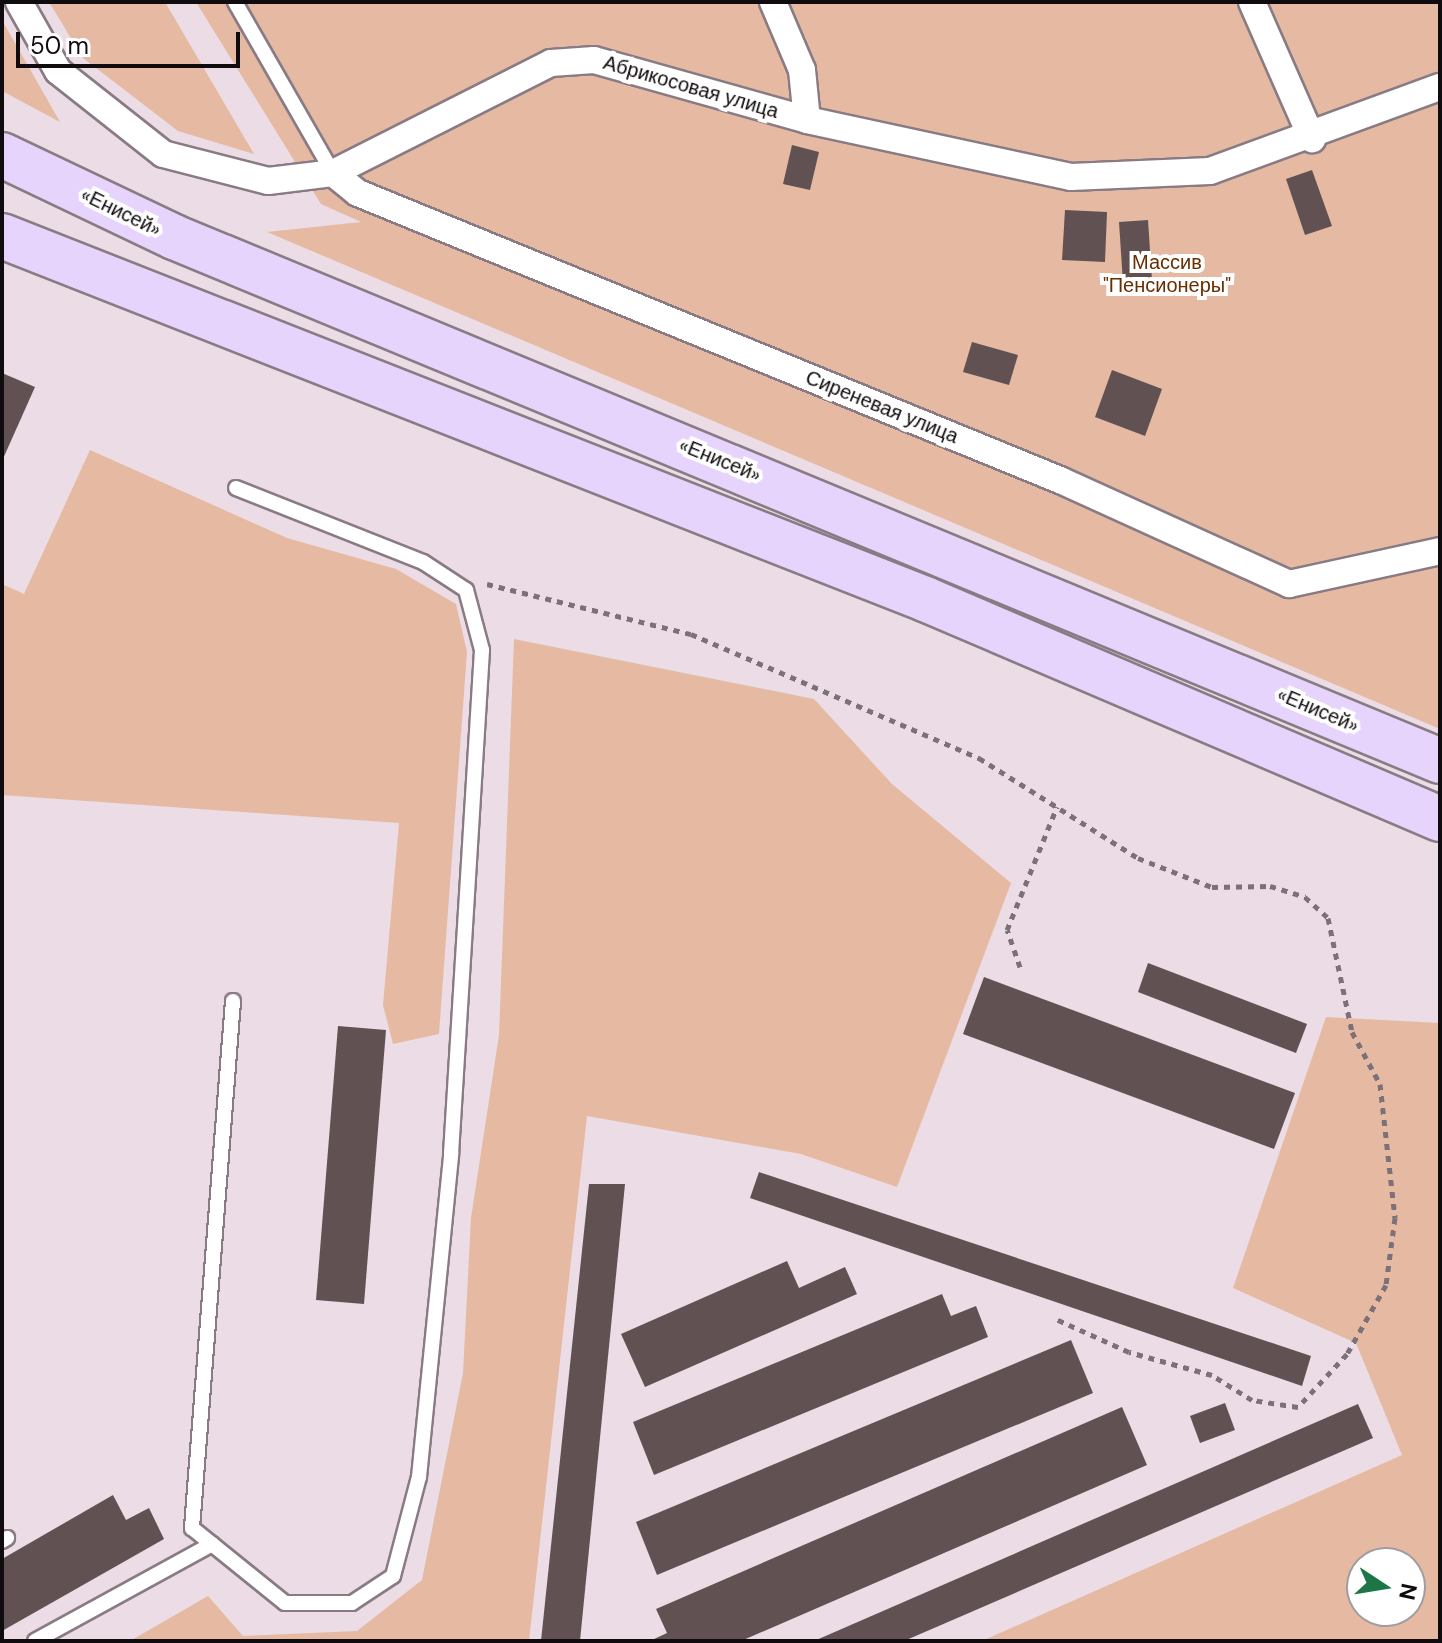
<!DOCTYPE html>
<html>
<head>
<meta charset="utf-8">
<style>
  body { margin:0 }
  #map { position:relative; width:1442px; height:1643px; overflow:hidden; background:#ebdce5; font-family:"DM Sans",sans-serif }
  div>[style] { position:absolute }
  .green>* { inset:0; background:#e6baa2 }
  .building>* { inset:0; background:#615152 }
  .path>* { height:5px; margin-top:-2.5px; transform-origin:0; background:repeating-linear-gradient(90deg,#7b7177 0 6px,transparent 0 12px) }
  .roads { filter:drop-shadow(2px 0 #897b84) drop-shadow(-2px 0 #897b84) drop-shadow(0 2px #897b84) drop-shadow(0 -2px #897b84) }
  .service>* { height:14px; margin:-7px; padding:0 7px; transform-origin:7px; border-radius:7px; background:#fff }
  .minor>* { height:26px; margin:-13px; padding:0 13px; transform-origin:13px; border-radius:13px; background:#fff }
  .trunk>* { height:44px; margin:-22px; padding:0 22px; transform-origin:22px; border-radius:22px; background:#e6d4fc }
  span { translate:-50% -50%; white-space:nowrap; text-align:center; line-height:1.15; -webkit-text-stroke:8px #fff; paint-order:stroke }
  .street-label { font-size:20px; color:#100b0e }
  .park-label { font-size:20px; color:#682d00 }
  .frame { position:absolute; inset:0; border:4px solid #100b0e; pointer-events:none }
  .north { position:absolute; left:1346px; top:1547px; width:80px; height:80px; box-sizing:border-box; background:#fff; border:2px solid #9f9d9f; border-radius:50%; rotate:102deg; font-size:22px; font-weight:700; line-height:32px; text-align:center; color:#100b0e }
  .north::after { content:''; display:block; margin:auto; width:28px; height:36px; background:#1e7548; clip-path:polygon(50% 0,100% 100%,50% 72%,0 100%) }
  .scale { position:absolute; left:16px; top:32px; width:224px; height:36px; box-sizing:border-box; border:4px solid #100b0e; border-top:0; padding-left:10px; font-size:24px; line-height:28px; white-space:nowrap; color:#100b0e; -webkit-text-stroke:6px #fff; paint-order:stroke }
</style>
</head>
<body>
<div id="map">
  <div class="green">
    <i style="clip-path:polygon(49px 2px,165px 2px,254px 154px,178px 131px,83px 58px)"></i>
    <i style="clip-path:polygon(196px 2px,1440px 2px,1440px 729px,267px 232px,361px 222px,321px 204px)"></i>
    <i style="clip-path:polygon(2px 20px,60px 122px,2px 91px)"></i>
    <i style="clip-path:polygon(90px 450px,287px 538px,396px 569px,456px 604px,467px 652px,439px 1034px,393px 1044px,383px 1005px,399px 823px,2px 795px,2px 584px,24px 594px)"></i>
    <i style="clip-path:polygon(514px 639px,814px 699px,892px 784px,1011px 883px,897px 1187px,801px 1154px,587px 1116px,529px 1641px,130px 1641px,208px 1596px,243px 1636px,357px 1631px,422px 1580px,463px 1373px,471px 1218px,499px 1035px)"></i>
    <i style="clip-path:polygon(evenodd,1326px 1017px,1440px 1023px,1440px 1641px,982px 1641px,1402px 1455px,1356px 1343px,1233px 1288px,1326px 1017px,1410px 1563px,1410px 1611px,1362px 1611px,1362px 1563px,1410px 1563px)"></i>
  </div>
  <div class="building">
    <i style="clip-path:polygon(792px 145px,819px 152px,810px 190px,783px 184px)"></i>
    <i style="clip-path:polygon(1312px 170px,1332px 226px,1305px 235px,1286px 179px)"></i>
    <i style="clip-path:polygon(1065px 210px,1107px 212px,1105px 262px,1062px 260px)"></i>
    <i style="clip-path:polygon(1148px 220px,1152px 281px,1123px 283px,1119px 222px)"></i>
    <i style="clip-path:polygon(972px 342px,1018px 355px,1009px 385px,963px 372px)"></i>
    <i style="clip-path:polygon(1112px 370px,1162px 389px,1145px 436px,1095px 417px)"></i>
    <i style="clip-path:polygon(2px 373px,35px 387px,2px 461px)"></i>
    <i style="clip-path:polygon(1148px 963px,1307px 1024px,1296px 1053px,1138px 992px)"></i>
    <i style="clip-path:polygon(984px 977px,1295px 1093px,1274px 1149px,963px 1034px)"></i>
    <i style="clip-path:polygon(338px 1026px,386px 1030px,364px 1304px,316px 1300px)"></i>
    <i style="clip-path:polygon(759px 1172px,1311px 1356px,1302px 1386px,750px 1198px)"></i>
    <i style="clip-path:polygon(589px 1184px,625px 1184px,580px 1641px,541px 1641px)"></i>
    <i style="clip-path:polygon(787px 1261px,799px 1288px,845px 1267px,857px 1294px,645px 1387px,621px 1334px)"></i>
    <i style="clip-path:polygon(942px 1294px,951px 1316px,976px 1306px,988px 1337px,654px 1475px,633px 1422px)"></i>
    <i style="clip-path:polygon(1071px 1340px,1093px 1393px,657px 1575px,636px 1522px)"></i>
    <i style="clip-path:polygon(1225px 1403px,1235px 1430px,1200px 1443px,1190px 1416px)"></i>
    <i style="clip-path:polygon(1358px 1404px,1373px 1438px,904px 1641px,814px 1641px)"></i>
    <i style="clip-path:polygon(1122px 1407px,1147px 1465px,741px 1641px,650px 1641px,667px 1633px,656px 1609px)"></i>
    <i style="clip-path:polygon(113px 1495px,126px 1520px,149px 1508px,164px 1539px,2px 1631px,2px 1559px)"></i>
  </div>
  <div class="path">
    <i style="left:487px;top:584px;width:210px;rotate:13.8deg"></i>
    <i style="left:691px;top:634px;width:314px;rotate:23.3deg"></i>
    <i style="left:979px;top:758px;width:188px;rotate:32.2deg"></i>
    <i style="left:1138px;top:858px;width:79px;rotate:21.4deg"></i>
    <i style="left:1212px;top:887px;width:58px;rotate:-1deg"></i>
    <i style="left:1270px;top:886px;width:37px;rotate:17deg"></i>
    <i style="left:1305px;top:897px;width:31px;rotate:42deg"></i>
    <i style="left:1328px;top:918px;width:116px;rotate:78.1deg"></i>
    <i style="left:1352px;top:1032px;width:59px;rotate:61.7deg"></i>
    <i style="left:1380px;top:1084px;width:135px;rotate:83.6deg"></i>
    <i style="left:1395px;top:1218px;width:68px;rotate:97.7deg"></i>
    <i style="left:1386px;top:1285px;width:79px;rotate:119.5deg"></i>
    <i style="left:1347px;top:1354px;width:72px;rotate:132.8deg"></i>
    <i style="left:1298px;top:1407px;width:47px;rotate:-171.3deg"></i>
    <i style="left:1252px;top:1400px;width:47px;rotate:-148deg"></i>
    <i style="left:1212px;top:1375px;width:86px;rotate:-164.5deg"></i>
    <i style="left:1129px;top:1352px;width:80px;rotate:-155.7deg"></i>
    <i style="left:1020px;top:967px;width:39px;rotate:-109deg"></i>
    <i style="left:1007px;top:930px;width:133px;rotate:-67.9deg"></i>
  </div>
  <div class="roads">
    <div class="service">
      <i style="left:235px;top:2px;width:197px;rotate:60.2deg"></i>
      <i style="left:233px;top:1001px;width:529px;rotate:94.45deg"></i>
      <i style="left:192px;top:1528px;width:119px;rotate:38.9deg"></i>
      <i style="left:285px;top:1603px;width:67px"></i>
      <i style="left:352px;top:1603px;width:49px;rotate:-33.4deg"></i>
      <i style="left:393px;top:1576px;width:102px;rotate:-75.3deg"></i>
      <i style="left:419px;top:1477px;width:325px;rotate:-84.3deg"></i>
      <i style="left:451px;top:1154px;width:505px;rotate:-86.48deg"></i>
      <i style="left:482px;top:650px;width:62px;rotate:-104.9deg"></i>
      <i style="left:466px;top:590px;width:51px;rotate:-146.9deg"></i>
      <i style="left:423px;top:562px;width:201px;rotate:-158.4deg"></i>
      <i style="left:2px;top:1541px;width:6px;rotate:-31deg"></i>
      <i style="left:35px;top:1641px;width:202px;rotate:-28.7deg"></i>
    </div>
    <div class="minor">
      <i style="left:19px;top:2px;width:79px;rotate:60.5deg"></i>
      <i style="left:58px;top:71px;width:134px;rotate:38.3deg"></i>
      <i style="left:163px;top:154px;width:108px;rotate:14.4deg"></i>
      <i style="left:268px;top:181px;width:65px;rotate:-7deg"></i>
      <i style="left:333px;top:173px;width:244px;rotate:-26.8deg"></i>
      <i style="left:551px;top:63px;width:43px;rotate:-4deg"></i>
      <i style="left:594px;top:60px;width:221px;rotate:15.7deg"></i>
      <i style="left:807px;top:120px;width:270px;rotate:12.2deg"></i>
      <i style="left:1071px;top:177px;width:139px;rotate:-2.5deg"></i>
      <i style="left:1210px;top:171px;width:245px;rotate:-20.1deg"></i>
      <i style="left:773px;top:2px;width:74px;rotate:66.9deg"></i>
      <i style="left:802px;top:70px;width:50px;rotate:84.3deg"></i>
      <i style="left:1252px;top:2px;width:150px;rotate:66.3deg"></i>
      <i style="left:333px;top:173px;width:32px;rotate:39deg"></i>
      <i style="left:358px;top:193px;width:758px;rotate:22.24deg"></i>
      <i style="left:1060px;top:480px;width:252px;rotate:24.4deg"></i>
      <i style="left:1289px;top:584px;width:155px;rotate:-12.3deg"></i>
    </div>
    <div class="trunk">
      <i style="left:2px;top:155px;width:191px;rotate:25.5deg"></i>
      <i style="left:174px;top:237px;width:1370px;rotate:22.48deg"></i>
      <i style="left:2px;top:236px;width:992px;rotate:21.47deg"></i>
      <i style="left:925px;top:599px;width:560px;rotate:23.13deg"></i>
    </div>
  </div>
  <div class="street-label">
    <span style="left:691px;top:87px;rotate:16deg">Абрикосовая улица</span>
    <span style="left:121px;top:212px;rotate:26deg">«Енисей»</span>
    <span style="left:882px;top:407px;rotate:22deg">Сиреневая улица</span>
    <span style="left:720px;top:460px;rotate:22deg">«Енисей»</span>
    <span style="left:1318px;top:710px;rotate:23deg">«Енисей»</span>
  </div>
  <div class="park-label">
    <span style="left:1167px;top:274px">Массив<br>"Пенсионеры"</span>
  </div>
  <div class="frame"></div>
  <div class="north">N</div>
  <div class="scale">50 m</div>
</div>
</body>
</html>
